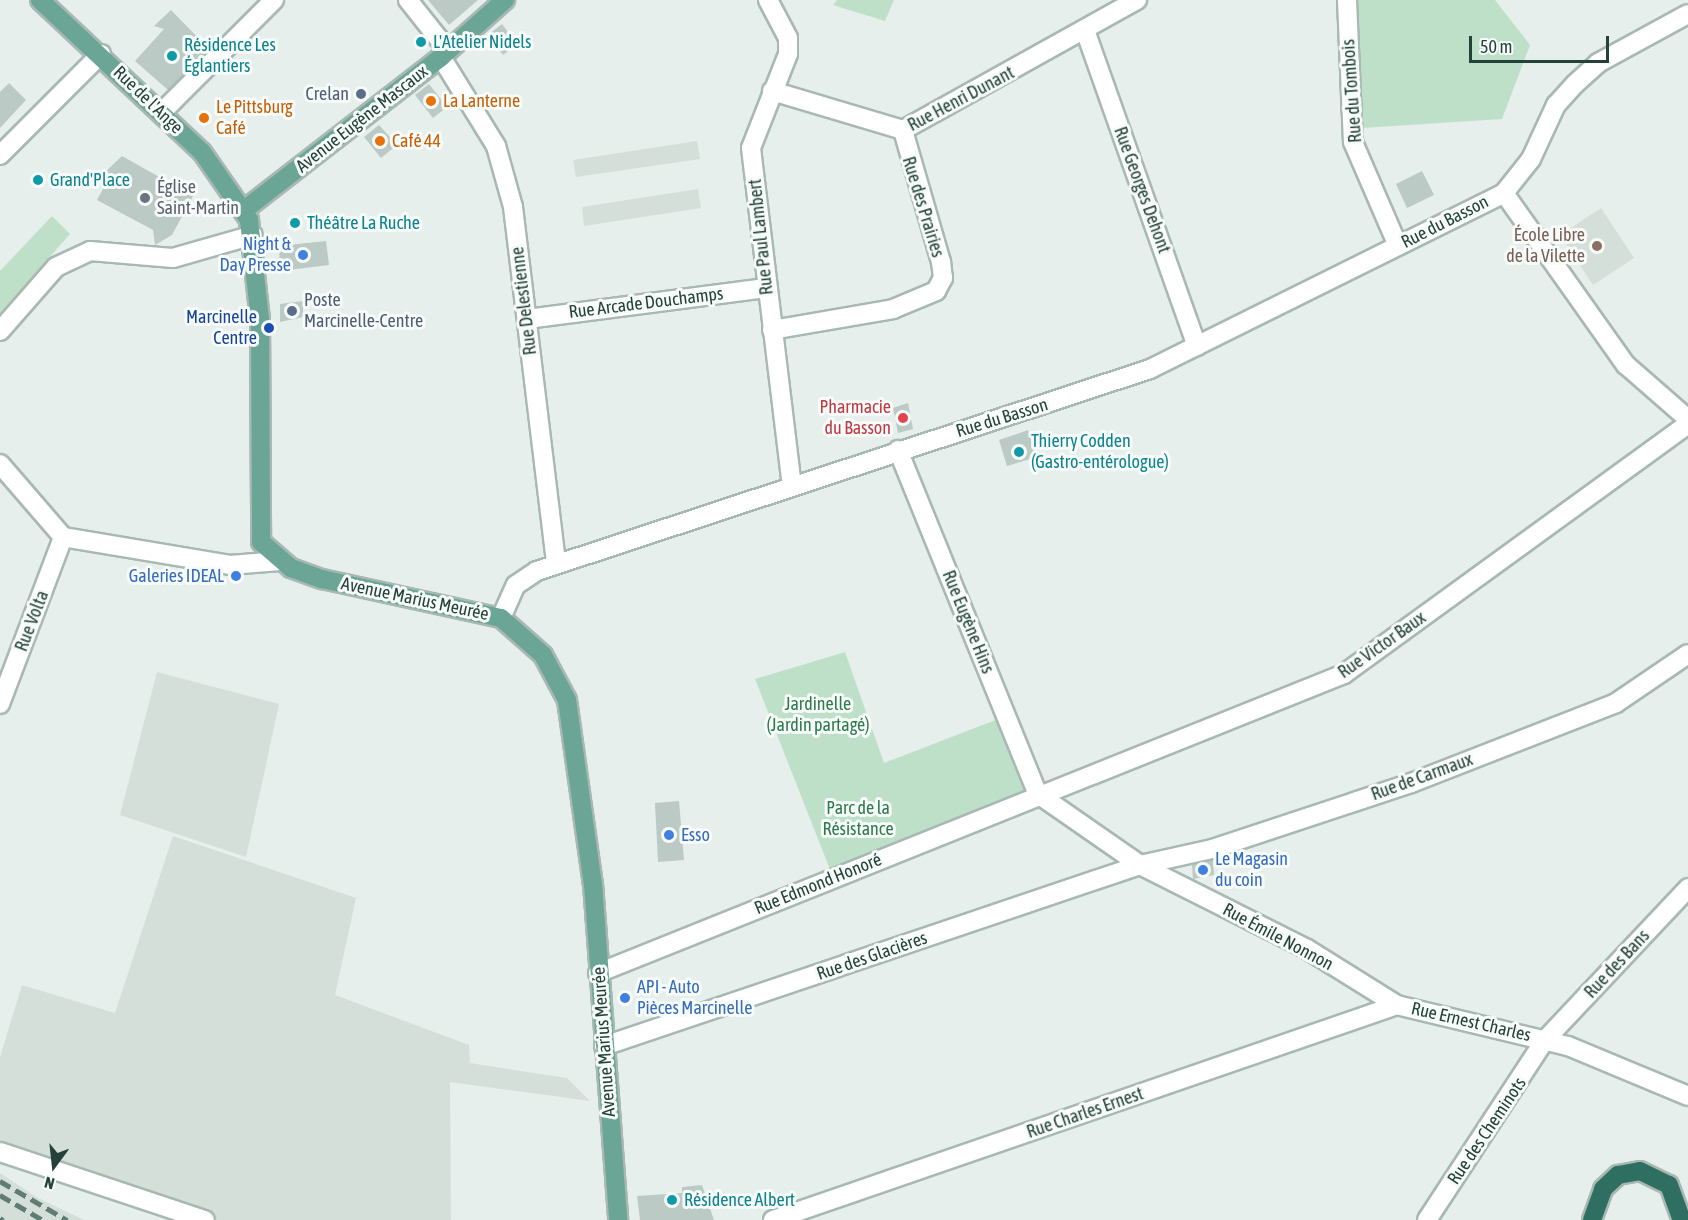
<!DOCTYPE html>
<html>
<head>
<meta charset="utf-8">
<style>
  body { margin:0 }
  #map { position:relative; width:1688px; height:1220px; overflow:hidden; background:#e6efeb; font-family:"Asap Condensed",sans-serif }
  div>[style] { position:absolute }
  .built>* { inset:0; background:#d4dfda }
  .green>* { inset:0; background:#bfe0c8 }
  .building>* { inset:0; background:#bbcac4 }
  .roads { filter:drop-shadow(2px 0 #a8b8b2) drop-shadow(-2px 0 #a8b8b2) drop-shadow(0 2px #a8b8b2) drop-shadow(0 -2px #a8b8b2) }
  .minor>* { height:18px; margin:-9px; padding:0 9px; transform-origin:9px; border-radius:9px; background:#fff }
  .major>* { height:18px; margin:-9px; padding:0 9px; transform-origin:9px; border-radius:9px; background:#6aa596 }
  .highway>* { height:18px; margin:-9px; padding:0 9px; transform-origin:9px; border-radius:9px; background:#2f6f62 }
  .rail>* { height:4.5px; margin-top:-2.25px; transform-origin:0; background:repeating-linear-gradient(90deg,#5f7d75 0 12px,transparent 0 18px) }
  .dots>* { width:16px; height:16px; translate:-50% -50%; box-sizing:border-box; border:3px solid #f7fbf9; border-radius:50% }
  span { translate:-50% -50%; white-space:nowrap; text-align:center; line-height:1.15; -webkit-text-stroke:6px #f7fbf9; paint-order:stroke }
  .culture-label { font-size:18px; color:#0d838f }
  .left { translate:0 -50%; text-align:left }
  .street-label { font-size:18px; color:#24423a }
  .service-label { font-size:18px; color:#4e5e75 }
  .right { translate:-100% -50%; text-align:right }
  .food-label { font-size:18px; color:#c56008 }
  .worship-label { font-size:18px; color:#5b616d }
  .education-label { font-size:18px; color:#785e54 }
  .shop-label { font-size:18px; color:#366cbe }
  .transit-label { font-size:18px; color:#164399 }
  .health-label { font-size:18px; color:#be3a42 }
  .park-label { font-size:18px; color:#2d7a4b }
  .north { position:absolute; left:24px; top:1136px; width:60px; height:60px; -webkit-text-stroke:4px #f7fbf9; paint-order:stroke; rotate:195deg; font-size:16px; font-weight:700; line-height:24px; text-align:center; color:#24423a }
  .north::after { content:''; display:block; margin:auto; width:21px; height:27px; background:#24423a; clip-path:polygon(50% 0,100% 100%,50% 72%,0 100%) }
  .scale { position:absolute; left:1469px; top:36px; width:140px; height:27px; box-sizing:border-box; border:3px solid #24423a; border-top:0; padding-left:8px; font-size:18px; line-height:21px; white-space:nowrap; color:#24423a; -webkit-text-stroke:4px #f7fbf9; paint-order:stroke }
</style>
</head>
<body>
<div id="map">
  <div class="built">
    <i style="clip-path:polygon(697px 141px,700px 159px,576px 177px,573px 160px)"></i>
    <i style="clip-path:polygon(698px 189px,701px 208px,584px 226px,582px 207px)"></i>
    <i style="clip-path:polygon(1601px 208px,1634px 258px,1593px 285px,1560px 235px)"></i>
    <i style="clip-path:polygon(157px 672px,279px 704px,246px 857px,120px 815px)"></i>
    <i style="clip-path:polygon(173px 836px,356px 898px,335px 995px,469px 1045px,470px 1063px,567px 1078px,590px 1101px,450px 1082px,451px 1220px,205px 1220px,0 1152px,0 1057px,22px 985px,115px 1013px)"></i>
    <i style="clip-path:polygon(0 1173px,38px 1198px,84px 1220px,0 1220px)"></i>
  </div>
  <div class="green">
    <i style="clip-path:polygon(837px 0,894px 0,885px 21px,833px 5px)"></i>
    <i style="clip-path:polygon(1338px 0,1495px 0,1530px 45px,1502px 119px,1362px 128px,1340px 102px)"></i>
    <i style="clip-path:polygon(52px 216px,70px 234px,0 313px,0 271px)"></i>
    <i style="clip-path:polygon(845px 652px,884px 763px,1006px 716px,1038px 794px,833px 877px,755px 679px)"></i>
  </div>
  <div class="building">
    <i style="clip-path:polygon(428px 0,478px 0,449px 25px)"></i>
    <i style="clip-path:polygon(171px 10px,209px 49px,168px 90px,135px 61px,164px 29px,154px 26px)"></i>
    <i style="clip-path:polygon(502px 24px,517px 44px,503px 55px,488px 35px)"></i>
    <i style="clip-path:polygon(9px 83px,26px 100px,0 128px,0 92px)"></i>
    <i style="clip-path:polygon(429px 84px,447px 107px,433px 118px,415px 95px)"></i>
    <i style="clip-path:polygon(379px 125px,397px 145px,381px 158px,364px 137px)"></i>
    <i style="clip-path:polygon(122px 156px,193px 196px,172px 235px,155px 245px,153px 230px,97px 200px,104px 187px,99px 178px)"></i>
    <i style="clip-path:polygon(1422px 171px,1434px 195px,1407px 208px,1396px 184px)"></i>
    <i style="clip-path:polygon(326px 241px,329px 265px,280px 271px,279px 246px)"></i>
    <i style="clip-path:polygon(303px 301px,303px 317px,280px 322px,280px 304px)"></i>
    <i style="clip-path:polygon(908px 403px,913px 429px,898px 433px,893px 408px)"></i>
    <i style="clip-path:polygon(1028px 430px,1037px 457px,1007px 466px,999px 440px)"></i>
    <i style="clip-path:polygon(679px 801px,684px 860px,658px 862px,655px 803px)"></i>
    <i style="clip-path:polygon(1213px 860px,1214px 875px,1193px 879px,1192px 865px)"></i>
    <i style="clip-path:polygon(702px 1185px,714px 1220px,640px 1220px,637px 1196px,682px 1193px,682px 1187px)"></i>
  </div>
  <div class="roads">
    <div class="minor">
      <i style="left:408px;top:0;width:63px;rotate:51.5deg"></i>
      <i style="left:768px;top:0;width:43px;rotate:62.2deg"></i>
      <i style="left:788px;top:38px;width:16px;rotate:90deg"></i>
      <i style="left:788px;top:54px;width:101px;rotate:111.5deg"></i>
      <i style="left:751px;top:148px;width:339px;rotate:83.1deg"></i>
      <i style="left:1347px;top:0;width:142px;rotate:87.6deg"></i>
      <i style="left:1353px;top:142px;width:113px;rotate:66.6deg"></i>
      <i style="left:1086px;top:33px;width:332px;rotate:70.5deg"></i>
      <i style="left:441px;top:57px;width:105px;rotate:58.3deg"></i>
      <i style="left:496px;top:146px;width:63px;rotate:74.4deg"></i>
      <i style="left:513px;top:207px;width:359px;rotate:83.1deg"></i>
      <i style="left:772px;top:91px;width:137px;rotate:16.6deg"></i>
      <i style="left:903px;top:130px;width:268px;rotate:-29.1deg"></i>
      <i style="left:161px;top:113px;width:160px;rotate:-45deg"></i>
      <i style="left:0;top:155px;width:143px;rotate:-45deg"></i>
      <i style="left:1504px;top:193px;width:211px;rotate:54.7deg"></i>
      <i style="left:1626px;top:365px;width:82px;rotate:41.1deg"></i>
      <i style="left:527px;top:319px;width:241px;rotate:-7.4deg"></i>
      <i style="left:772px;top:330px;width:123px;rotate:-9.8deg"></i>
      <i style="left:893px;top:309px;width:47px;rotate:-22.7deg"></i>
      <i style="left:936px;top:291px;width:15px;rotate:-62deg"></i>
      <i style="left:943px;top:278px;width:16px;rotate:-97deg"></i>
      <i style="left:941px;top:262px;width:137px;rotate:-106.1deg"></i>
      <i style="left:0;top:331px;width:85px;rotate:-48.8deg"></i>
      <i style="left:56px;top:267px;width:38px;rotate:-25deg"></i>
      <i style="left:90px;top:251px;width:83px;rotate:4.8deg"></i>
      <i style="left:173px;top:258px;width:83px;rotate:-16deg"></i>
      <i style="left:898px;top:450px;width:371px;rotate:67.9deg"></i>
      <i style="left:0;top:464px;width:96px;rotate:49.2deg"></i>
      <i style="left:63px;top:537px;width:169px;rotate:9.5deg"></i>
      <i style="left:230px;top:565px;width:50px;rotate:-4.6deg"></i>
      <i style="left:501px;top:618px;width:36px;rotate:-66deg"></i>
      <i style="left:516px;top:585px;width:25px;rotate:-34deg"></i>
      <i style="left:537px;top:571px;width:645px;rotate:-18.24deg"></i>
      <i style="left:1150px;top:369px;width:395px;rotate:-26.4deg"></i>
      <i style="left:1504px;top:193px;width:43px;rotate:-51.5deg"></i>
      <i style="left:1531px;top:159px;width:60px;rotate:-65.2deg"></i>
      <i style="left:1556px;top:105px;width:28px;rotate:-48deg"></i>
      <i style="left:1575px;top:84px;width:31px;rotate:-42deg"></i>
      <i style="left:1598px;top:63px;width:102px;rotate:-28.6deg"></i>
      <i style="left:0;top:704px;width:178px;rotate:-69.3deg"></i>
      <i style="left:1038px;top:794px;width:124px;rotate:34.8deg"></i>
      <i style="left:1140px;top:865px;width:187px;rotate:26.7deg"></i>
      <i style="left:1307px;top:949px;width:106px;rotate:31.9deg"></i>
      <i style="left:1397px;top:1005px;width:176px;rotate:13.5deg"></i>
      <i style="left:1568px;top:1046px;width:130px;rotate:22.6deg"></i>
      <i style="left:598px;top:973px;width:804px;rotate:-21.84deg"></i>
      <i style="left:1344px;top:674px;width:425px;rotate:-36deg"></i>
      <i style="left:604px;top:1046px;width:566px;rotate:-18.66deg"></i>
      <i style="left:1140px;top:865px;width:74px;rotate:-12.5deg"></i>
      <i style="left:1212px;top:849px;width:210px;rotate:-18.3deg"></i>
      <i style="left:1411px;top:783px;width:220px;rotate:-21.3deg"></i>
      <i style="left:1616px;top:703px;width:87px;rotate:-34.2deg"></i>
      <i style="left:0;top:1152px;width:216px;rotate:18.4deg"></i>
      <i style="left:773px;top:1220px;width:660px;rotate:-19.01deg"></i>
      <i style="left:1427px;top:1220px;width:215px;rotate:-56.8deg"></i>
      <i style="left:1545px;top:1040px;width:209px;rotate:-46.7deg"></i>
    </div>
    <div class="major">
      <i style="left:40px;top:0;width:222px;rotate:43.2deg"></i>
      <i style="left:202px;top:152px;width:83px;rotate:55.3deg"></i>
      <i style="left:249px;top:220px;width:100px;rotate:83.7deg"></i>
      <i style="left:260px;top:319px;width:223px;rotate:89.7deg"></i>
      <i style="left:261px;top:542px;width:40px;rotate:41deg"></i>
      <i style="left:291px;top:568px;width:33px;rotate:20deg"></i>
      <i style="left:322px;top:579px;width:183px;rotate:12.3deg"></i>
      <i style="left:501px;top:618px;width:56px;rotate:41.4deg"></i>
      <i style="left:543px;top:655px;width:51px;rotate:61.9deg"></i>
      <i style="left:567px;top:700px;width:186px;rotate:82deg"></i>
      <i style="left:593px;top:884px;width:337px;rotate:85.7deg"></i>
      <i style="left:244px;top:210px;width:249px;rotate:-37.8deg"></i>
      <i style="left:441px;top:57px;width:86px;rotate:-41.7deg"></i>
    </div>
    <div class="highway">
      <i style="left:1592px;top:1220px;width:33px;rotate:-70deg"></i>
      <i style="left:1603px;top:1189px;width:21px;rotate:-43deg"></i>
      <i style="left:1618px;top:1175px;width:22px;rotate:-10deg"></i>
      <i style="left:1640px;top:1171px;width:32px;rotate:26deg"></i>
      <i style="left:1669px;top:1185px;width:37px;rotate:70deg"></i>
    </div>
  </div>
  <div class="rail">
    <i style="left:0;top:1181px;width:78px;rotate:30.2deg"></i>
    <i style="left:0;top:1195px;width:50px;rotate:30.2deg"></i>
    <i style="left:0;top:1218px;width:4px;rotate:34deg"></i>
  </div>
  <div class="dots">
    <i style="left:421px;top:42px;background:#0f9aa8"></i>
    <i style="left:172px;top:56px;background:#0f9aa8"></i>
    <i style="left:361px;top:94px;background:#5c6f8a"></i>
    <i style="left:431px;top:101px;background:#e8710a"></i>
    <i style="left:204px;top:118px;background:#e8710a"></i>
    <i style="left:380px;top:141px;background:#e8710a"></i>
    <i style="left:38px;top:180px;background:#0f9aa8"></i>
    <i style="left:145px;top:198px;background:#6b7280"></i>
    <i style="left:295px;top:223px;background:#0f9aa8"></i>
    <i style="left:1597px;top:246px;background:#8d6e63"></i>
    <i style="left:303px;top:255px;background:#3f7fe0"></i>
    <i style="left:292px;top:311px;background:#5c6f8a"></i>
    <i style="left:269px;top:328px;background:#1a4fb4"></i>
    <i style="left:903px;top:418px;background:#e0444e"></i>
    <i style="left:1019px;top:452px;background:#0f9aa8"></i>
    <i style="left:236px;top:576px;background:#3f7fe0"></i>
    <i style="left:669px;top:835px;background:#3f7fe0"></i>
    <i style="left:1203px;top:870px;background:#3f7fe0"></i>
    <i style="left:625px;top:998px;background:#3f7fe0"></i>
    <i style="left:672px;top:1200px;background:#0f9aa8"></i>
  </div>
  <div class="culture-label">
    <span class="left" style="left:433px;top:42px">L'Atelier Nidels</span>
    <span class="left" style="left:184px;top:56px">Résidence Les<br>Églantiers</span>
    <span class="left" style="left:50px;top:180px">Grand'Place</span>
    <span class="left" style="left:307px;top:223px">Théâtre La Ruche</span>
    <span class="left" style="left:1031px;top:452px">Thierry Codden<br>(Gastro-entérologue)</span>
    <span class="left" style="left:684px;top:1200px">Résidence Albert</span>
  </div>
  <div class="street-label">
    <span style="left:1352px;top:91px;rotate:-94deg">Rue du Tombois</span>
    <span style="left:961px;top:99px;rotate:-28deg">Rue Henri Dunant</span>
    <span style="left:148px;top:100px;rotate:44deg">Rue de l'Ange</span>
    <span style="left:362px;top:119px;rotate:-38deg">Avenue Eugène Mascaux</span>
    <span style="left:1142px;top:190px;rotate:70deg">Rue Georges Dehont</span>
    <span style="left:923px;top:207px;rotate:73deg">Rue des Prairies</span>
    <span style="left:1445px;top:222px;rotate:-27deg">Rue du Basson</span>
    <span style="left:761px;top:237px;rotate:-96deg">Rue Paul Lambert</span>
    <span style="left:524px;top:301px;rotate:-97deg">Rue Delestienne</span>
    <span style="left:646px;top:303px;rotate:-7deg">Rue Arcade Douchamps</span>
    <span style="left:1002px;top:418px;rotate:-17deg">Rue du Basson</span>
    <span style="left:415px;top:599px;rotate:12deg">Avenue Marius Meurée</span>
    <span style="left:32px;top:621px;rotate:-69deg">Rue Volta</span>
    <span style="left:968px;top:622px;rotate:68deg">Rue Eugène Hins</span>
    <span style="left:1382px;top:645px;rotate:-35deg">Rue Victor Baux</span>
    <span style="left:1422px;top:777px;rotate:-20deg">Rue de Carmaux</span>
    <span style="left:818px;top:884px;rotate:-22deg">Rue Edmond Honoré</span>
    <span style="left:1278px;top:937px;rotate:28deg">Rue Émile Nonnon</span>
    <span style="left:872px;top:956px;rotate:-19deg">Rue des Glacières</span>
    <span style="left:1617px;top:964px;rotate:-47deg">Rue des Bans</span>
    <span style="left:1471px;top:1022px;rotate:13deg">Rue Ernest Charles</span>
    <span style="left:604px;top:1042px;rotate:-94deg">Avenue Marius Meurée</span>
    <span style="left:1085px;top:1113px;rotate:-19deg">Rue Charles Ernest</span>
    <span style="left:1487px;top:1131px;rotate:-56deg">Rue des Cheminots</span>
  </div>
  <div class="service-label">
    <span class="right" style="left:349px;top:94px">Crelan</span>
    <span class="left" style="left:304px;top:311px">Poste<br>Marcinelle-Centre</span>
  </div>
  <div class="food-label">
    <span class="left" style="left:443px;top:101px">La Lanterne</span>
    <span class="left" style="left:216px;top:118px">Le Pittsburg<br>Café</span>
    <span class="left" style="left:392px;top:141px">Café 44</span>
  </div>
  <div class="worship-label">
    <span class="left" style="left:157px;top:198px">Église<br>Saint-Martin</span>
  </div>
  <div class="education-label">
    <span class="right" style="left:1585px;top:246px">École Libre<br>de la Vilette</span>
  </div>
  <div class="shop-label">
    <span class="right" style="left:291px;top:255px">Night &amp;<br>Day Presse</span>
    <span class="right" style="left:224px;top:576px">Galeries IDEAL</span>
    <span class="left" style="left:681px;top:835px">Esso</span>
    <span class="left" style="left:1215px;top:870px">Le Magasin<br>du coin</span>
    <span class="left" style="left:637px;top:998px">API - Auto<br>Pièces Marcinelle</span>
  </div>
  <div class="transit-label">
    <span class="right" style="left:257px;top:328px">Marcinelle<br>Centre</span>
  </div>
  <div class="health-label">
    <span class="right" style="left:891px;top:418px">Pharmacie<br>du Basson</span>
  </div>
  <div class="park-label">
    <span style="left:818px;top:715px">Jardinelle<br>(Jardin partagé)</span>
    <span style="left:858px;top:819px">Parc de la<br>Résistance</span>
  </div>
  <div class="north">N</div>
  <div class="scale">50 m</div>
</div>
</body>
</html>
